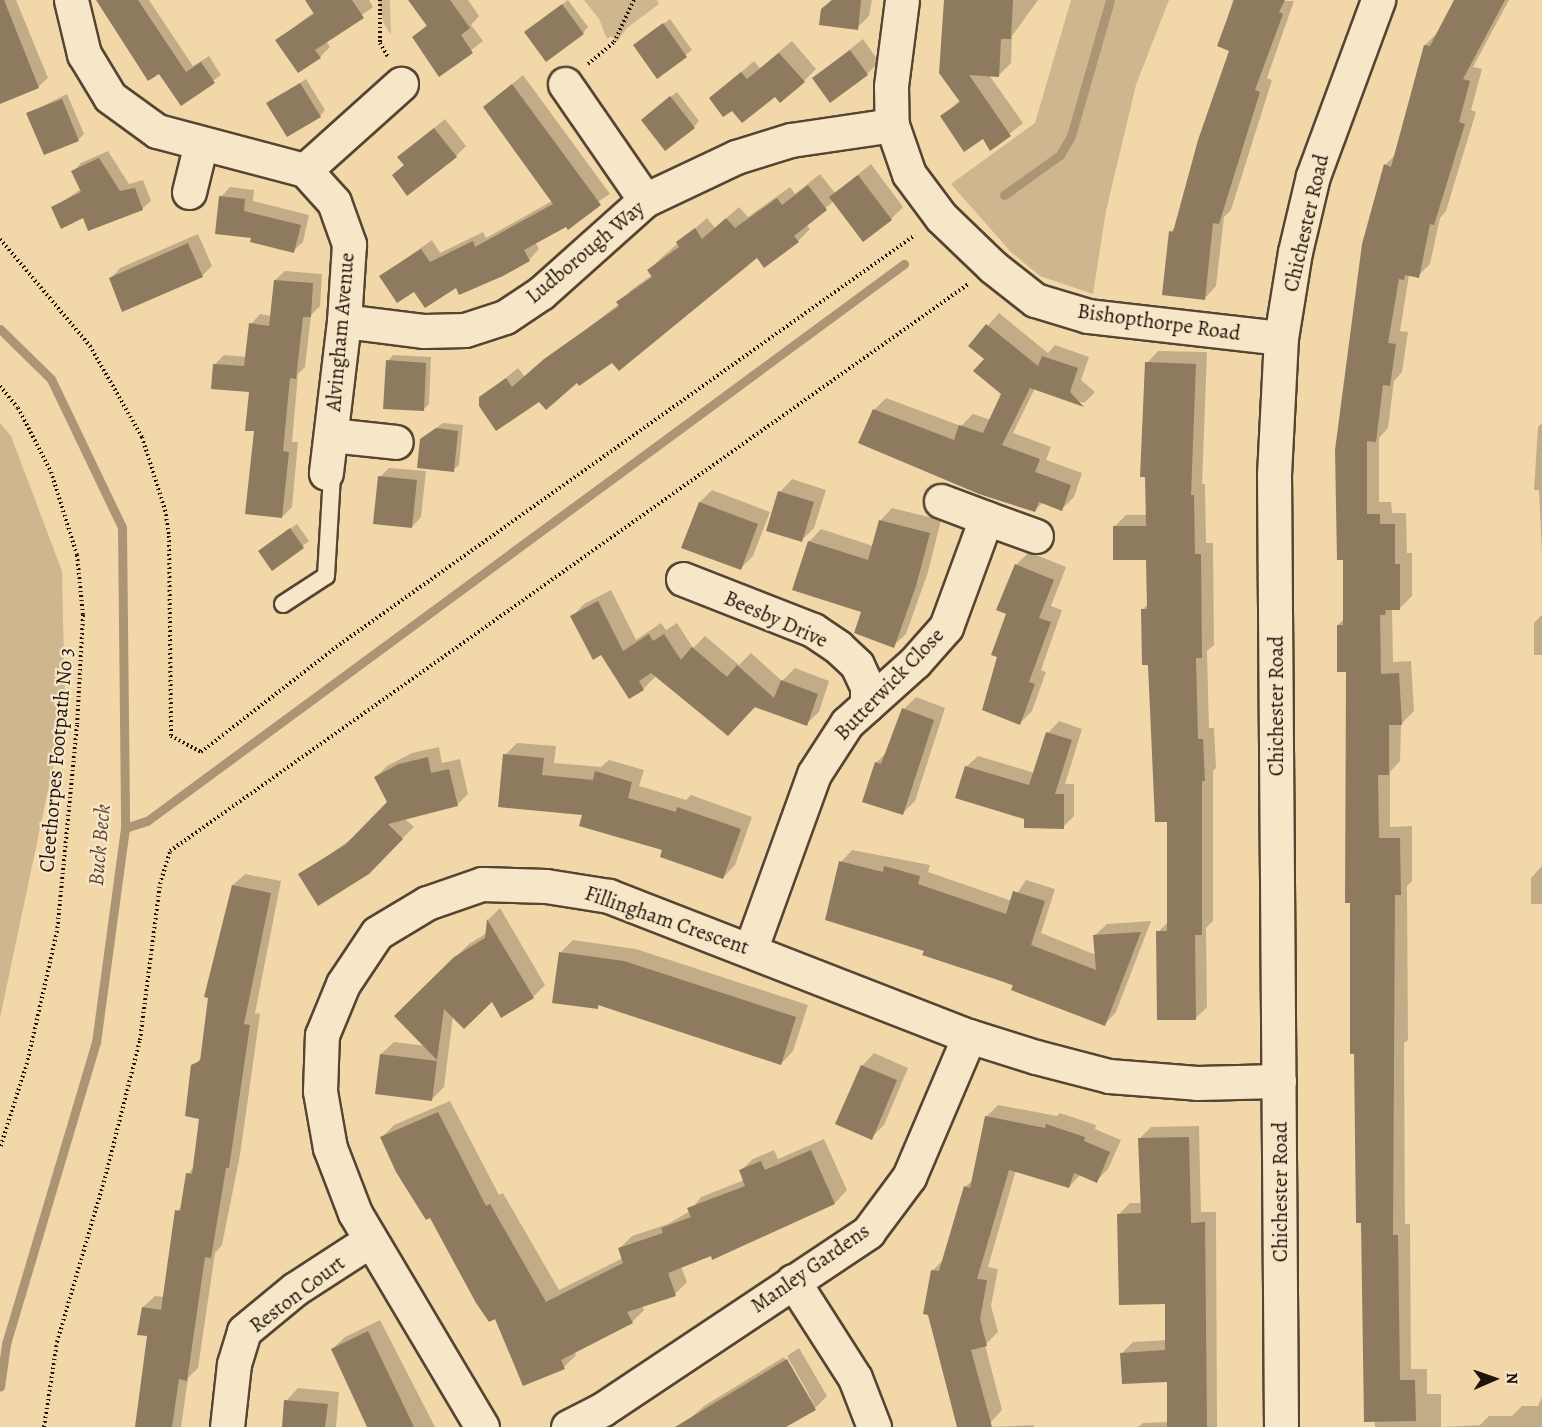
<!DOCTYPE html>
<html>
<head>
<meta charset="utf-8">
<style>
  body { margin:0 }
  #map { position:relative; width:1542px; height:1427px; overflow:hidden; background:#f2d8a9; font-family:Alegreya,serif }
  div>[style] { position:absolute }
  .green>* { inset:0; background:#ceb78e }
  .shadow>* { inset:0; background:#0003 }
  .stream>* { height:9px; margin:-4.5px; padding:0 4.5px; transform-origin:4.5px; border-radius:4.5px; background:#ab9574 }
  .building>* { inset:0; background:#8e7a5e }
  .path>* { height:4px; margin-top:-2px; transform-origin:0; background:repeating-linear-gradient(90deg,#21140c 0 1.5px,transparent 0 4.5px) }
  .roads { filter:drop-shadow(2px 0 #554533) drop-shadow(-2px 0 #554533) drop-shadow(0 2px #554533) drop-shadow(0 -2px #554533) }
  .service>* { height:16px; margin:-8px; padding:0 8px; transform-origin:8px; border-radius:8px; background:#f7e6c7 }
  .minor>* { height:33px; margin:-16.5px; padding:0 16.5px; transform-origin:16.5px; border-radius:16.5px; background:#f7e6c7 }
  span { translate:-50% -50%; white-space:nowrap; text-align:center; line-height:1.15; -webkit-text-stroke:4.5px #f7e6c7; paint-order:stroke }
  .street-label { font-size:21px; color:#21140c }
  .water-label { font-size:22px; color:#584836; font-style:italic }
  .north { position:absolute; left:1464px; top:1349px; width:60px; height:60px; -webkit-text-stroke:4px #f7e6c7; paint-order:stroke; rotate:88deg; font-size:16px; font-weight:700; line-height:24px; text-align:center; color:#21140c }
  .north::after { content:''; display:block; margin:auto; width:21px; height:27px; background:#21140c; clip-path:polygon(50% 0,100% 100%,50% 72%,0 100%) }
</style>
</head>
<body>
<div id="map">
  <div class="green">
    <i style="clip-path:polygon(378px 0,390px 0,391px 35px,384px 24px)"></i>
    <i style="clip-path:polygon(584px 0,657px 0,659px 4px,627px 28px,617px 42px,611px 36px,607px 39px,599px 19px)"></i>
    <i style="clip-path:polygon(1071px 0,1169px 0,1136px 85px,1106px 211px,1093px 294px,1040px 276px,1010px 251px,951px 184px,1035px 123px)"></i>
    <i style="clip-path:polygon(0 423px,11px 436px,62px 571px,65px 710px,0 1018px)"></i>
  </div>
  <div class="shadow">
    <i style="clip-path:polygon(0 0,16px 0,48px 78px,38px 87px,0 97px)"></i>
    <i style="clip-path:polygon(106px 0,149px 0,193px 66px,209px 56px,221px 75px,181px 104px)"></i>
    <i style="clip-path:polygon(316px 0,369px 0,373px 7px,326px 41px,330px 47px,320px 57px,277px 40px,314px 12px)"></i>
    <i style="clip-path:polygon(410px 0,468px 0,479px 16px,471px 25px,483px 41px,439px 75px,413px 37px,428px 24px)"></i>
    <i style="clip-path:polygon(568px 0,588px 27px,583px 33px,530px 29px)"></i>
    <i style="clip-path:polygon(832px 0,872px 0,869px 16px,857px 28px,822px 9px)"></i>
    <i style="clip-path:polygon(946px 0,1038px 0,1012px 36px,1011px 63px,998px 76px,989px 75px,1023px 123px,991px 149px,983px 137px,942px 117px,960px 100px)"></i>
    <i style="clip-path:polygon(1233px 0,1294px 1px,1267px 78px,1272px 80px,1231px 210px,1224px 217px,1216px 286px,1204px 299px,1170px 232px,1177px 226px,1230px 50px,1219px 46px)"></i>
    <i style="clip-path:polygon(1455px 0,1509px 0,1473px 67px,1482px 69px,1471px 110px,1476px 112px,1446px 211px,1440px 218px,1430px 264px,1418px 276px,1409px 275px,1400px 331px,1408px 332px,1402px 372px,1394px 381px,1388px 428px,1379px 438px,1379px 502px,1391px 502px,1392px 513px,1406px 513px,1407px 553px,1412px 553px,1412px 596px,1400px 608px,1392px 608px,1393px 662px,1411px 661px,1414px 711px,1401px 724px,1400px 761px,1390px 772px,1390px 827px,1412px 826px,1412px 881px,1407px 886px,1408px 1040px,1404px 1043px,1405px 1224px,1410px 1224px,1411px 1369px,1427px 1369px,1427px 1394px,1441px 1394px,1441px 1427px,1480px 1425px,1489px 1416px,1512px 1416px,1522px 1406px,1538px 1406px,1542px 1397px,1542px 1427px,1375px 1427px,1362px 1222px,1347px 670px,1338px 625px,1345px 618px,1385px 165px,1396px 154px,1425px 45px,1437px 33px)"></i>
    <i style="clip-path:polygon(670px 19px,692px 50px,657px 76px,635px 45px)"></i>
    <i style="clip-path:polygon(863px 39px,879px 62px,867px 74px,814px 78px)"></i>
    <i style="clip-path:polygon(792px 41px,816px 69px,804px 81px,732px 108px,711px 98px,754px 61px,760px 68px)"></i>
    <i style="clip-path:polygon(523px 75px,610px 194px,535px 242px,539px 249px,529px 260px,457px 286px,415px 290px,381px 276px,432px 240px,440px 253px,483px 232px,486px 238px,552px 201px,485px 107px)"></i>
    <i style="clip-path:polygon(306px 79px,325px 110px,320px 116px,268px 104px)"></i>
    <i style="clip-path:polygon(677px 92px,699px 121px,694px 127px,648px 114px)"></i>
    <i style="clip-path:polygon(67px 94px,84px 134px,78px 140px,28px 113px)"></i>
    <i style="clip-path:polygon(445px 119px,466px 146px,456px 156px,394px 175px,405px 164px,399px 157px)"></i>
    <i style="clip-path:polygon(108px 151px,129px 184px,143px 180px,151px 201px,142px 209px,84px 216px,53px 208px,81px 189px,73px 172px,81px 163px)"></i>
    <i style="clip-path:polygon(871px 164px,903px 207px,891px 219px,834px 201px,806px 224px,810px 229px,798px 241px,758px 256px,613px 361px,577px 381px,539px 400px,481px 398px,518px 368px,525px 377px,619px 304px,630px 291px,652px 275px,649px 270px,661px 258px,707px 218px,715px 228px,739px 207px,748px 217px,790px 187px,795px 194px,820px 174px,835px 193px)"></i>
    <i style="clip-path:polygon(230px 187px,254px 190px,253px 201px,309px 215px,303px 242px,293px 251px,253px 236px,221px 197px)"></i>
    <i style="clip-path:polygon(198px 234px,212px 266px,202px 276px,111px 278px,120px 268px)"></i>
    <i style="clip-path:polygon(285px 271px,322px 274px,320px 306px,311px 315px,305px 367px,298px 374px,292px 442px,298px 442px,292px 507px,282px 517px,255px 430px,251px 391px,215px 364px,224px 355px,247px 357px,251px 324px,260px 314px,272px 316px,275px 280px)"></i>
    <i style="clip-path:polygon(999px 313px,1048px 353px,1055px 345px,1089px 357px,1081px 380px,1095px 392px,1084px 403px,1035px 388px,1013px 433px,1051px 447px,1046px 460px,1082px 473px,1074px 497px,1062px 509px,1043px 502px,1035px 511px,874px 410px,886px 398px,961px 426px,973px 414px,991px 420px,1003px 394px,986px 359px,970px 346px)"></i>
    <i style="clip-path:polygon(1158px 351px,1207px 352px,1202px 484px,1205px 484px,1206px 543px,1213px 543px,1214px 645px,1207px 651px,1209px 728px,1214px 728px,1216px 768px,1213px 771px,1213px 921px,1206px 928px,1207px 1007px,1195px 1019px,1158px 932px,1169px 921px,1169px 820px,1142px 610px,1148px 604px,1148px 558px,1114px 527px,1126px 515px,1147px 515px,1147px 363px)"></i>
    <i style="clip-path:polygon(393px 355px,431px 357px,429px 404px,423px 410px,388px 361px)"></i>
    <i style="clip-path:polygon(443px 423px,463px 425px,459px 465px,453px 470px,428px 434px)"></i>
    <i style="clip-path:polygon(1542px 423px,1542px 554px,1539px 490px,1534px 490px,1538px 427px)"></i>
    <i style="clip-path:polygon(389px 468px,426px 471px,421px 517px,412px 527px,380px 477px)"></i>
    <i style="clip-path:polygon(792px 479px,826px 490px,814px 528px,802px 540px,768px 530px,780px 492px)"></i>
    <i style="clip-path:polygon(712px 490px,770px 512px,753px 556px,741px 568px,700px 502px)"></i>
    <i style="clip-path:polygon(892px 508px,941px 520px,928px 572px,906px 634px,893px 646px,809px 542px,821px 529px,873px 546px,880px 521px)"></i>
    <i style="clip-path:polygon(297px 524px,309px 541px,272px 569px,265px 546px)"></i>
    <i style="clip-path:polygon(1029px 552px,1066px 567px,1051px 606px,1062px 610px,1041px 670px,1046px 672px,1032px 711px,1020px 723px,999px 656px,1008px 613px,998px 609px,1017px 564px)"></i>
    <i style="clip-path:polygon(611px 590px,636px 640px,661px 623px,666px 630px,677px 623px,693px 648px,705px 636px,739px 665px,751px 653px,782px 681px,795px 668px,829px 681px,819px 712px,806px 724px,656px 676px,643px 689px,602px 653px,572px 617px,584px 604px)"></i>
    <i style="clip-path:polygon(1542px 615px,1542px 655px,1534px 655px,1534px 623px)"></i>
    <i style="clip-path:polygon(916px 697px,945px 708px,915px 801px,903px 813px,876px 763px,888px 751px,904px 709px)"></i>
    <i style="clip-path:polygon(1059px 721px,1082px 729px,1065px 784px,1074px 784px,1074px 816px,1063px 827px,1025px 817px,966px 767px,978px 756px,1035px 773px,1048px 733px)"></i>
    <i style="clip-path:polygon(517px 743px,556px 746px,554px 763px,601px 767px,609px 760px,644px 770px,639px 786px,686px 800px,691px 795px,752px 817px,735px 865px,723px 878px,584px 814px,505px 755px)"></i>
    <i style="clip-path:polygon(439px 747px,442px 763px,460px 759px,468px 794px,457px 805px,404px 818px,414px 827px,368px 873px,300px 875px,357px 835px,389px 802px,376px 777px,387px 766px,412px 753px)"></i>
    <i style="clip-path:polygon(852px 850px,930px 865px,928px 872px,1012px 901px,1026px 880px,1055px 889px,1041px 933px,1096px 955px,1095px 935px,1107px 924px,1151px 921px,1116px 1012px,1105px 1024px,926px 950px,841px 862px)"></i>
    <i style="clip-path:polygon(1542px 866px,1542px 904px,1531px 904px,1531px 878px)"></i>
    <i style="clip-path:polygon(245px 874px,281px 881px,255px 1013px,260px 1014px,240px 1155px,222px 1245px,215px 1253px,198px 1368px,188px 1378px,181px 1427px,137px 1427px,149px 1335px,143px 1307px,155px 1296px,164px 1297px,177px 1211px,183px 1205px,188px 1174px,194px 1167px,201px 1117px,193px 1066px,203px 1056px,233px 885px)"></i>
    <i style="clip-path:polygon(500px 908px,545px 985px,533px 997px,492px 999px,453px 1016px,444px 1087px,432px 1099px,381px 1054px,394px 1042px,426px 1046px,396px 1016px,469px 944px,487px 933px,488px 920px)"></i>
    <i style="clip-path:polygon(573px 940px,636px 949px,808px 1005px,793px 1051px,781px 1064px,600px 1004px,597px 1007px,561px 952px)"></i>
    <i style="clip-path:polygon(874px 1053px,908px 1068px,884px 1125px,871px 1138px,862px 1066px)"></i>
    <i style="clip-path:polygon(450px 1101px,499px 1195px,503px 1193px,559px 1290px,623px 1258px,620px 1248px,632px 1236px,668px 1224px,690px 1211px,701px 1197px,744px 1180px,740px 1171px,753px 1159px,774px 1150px,778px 1159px,824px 1139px,847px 1190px,835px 1203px,713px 1258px,711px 1254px,681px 1266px,687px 1282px,675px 1294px,642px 1306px,644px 1310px,632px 1322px,574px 1351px,576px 1355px,564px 1367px,496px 1317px,382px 1137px,394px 1125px)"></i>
    <i style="clip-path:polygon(998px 1105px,1057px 1116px,1060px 1113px,1096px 1125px,1095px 1129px,1121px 1140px,1108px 1169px,1096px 1181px,1081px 1174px,1069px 1187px,1016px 1170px,988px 1267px,998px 1269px,991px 1306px,998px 1332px,985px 1345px,1002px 1410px,991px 1422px,959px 1427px,933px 1270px,944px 1259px,965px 1187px,974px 1179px,986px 1117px)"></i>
    <i style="clip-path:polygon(1199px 1126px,1201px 1212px,1216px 1212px,1217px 1427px,1138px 1427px,1143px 1423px,1169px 1422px,1169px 1381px,1122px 1353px,1133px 1342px,1167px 1340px,1166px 1302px,1118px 1215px,1130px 1203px,1142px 1203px,1140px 1138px,1151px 1127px)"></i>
    <i style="clip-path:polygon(380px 1320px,435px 1427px,368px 1427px,332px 1349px,345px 1337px)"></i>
    <i style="clip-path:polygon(799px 1348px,827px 1396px,815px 1408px,783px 1427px,681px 1427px,704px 1406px,784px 1357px,816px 1407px,787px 1356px)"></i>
    <i style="clip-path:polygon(298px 1388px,339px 1392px,336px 1427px,282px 1427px,286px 1401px)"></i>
    <i style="clip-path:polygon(1034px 1425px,1034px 1427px,989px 1427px)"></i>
  </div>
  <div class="stream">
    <i style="left:1004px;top:195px;width:69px;rotate:-35.5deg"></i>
    <i style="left:1060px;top:155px;width:22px;rotate:-60deg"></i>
    <i style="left:1071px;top:136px;width:141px;rotate:-74deg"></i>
    <i style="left:0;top:329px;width:71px;rotate:44.4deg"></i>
    <i style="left:51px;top:379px;width:164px;rotate:64.4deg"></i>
    <i style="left:122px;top:527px;width:301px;rotate:89.4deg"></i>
    <i style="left:125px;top:828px;width:216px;rotate:97.7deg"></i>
    <i style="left:96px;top:1042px;width:315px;rotate:106.6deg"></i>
    <i style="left:6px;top:1344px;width:43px;rotate:97.9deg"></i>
    <i style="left:125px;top:828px;width:23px;rotate:-18deg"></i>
    <i style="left:147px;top:821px;width:940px;rotate:-36.35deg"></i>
  </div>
  <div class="building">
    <i style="clip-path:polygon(0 0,4px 0,39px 88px,0 104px)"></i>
    <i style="clip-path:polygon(96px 0,138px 0,186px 72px,201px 62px,215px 83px,181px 106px,159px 74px,148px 81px)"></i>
    <i style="clip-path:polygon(305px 0,352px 0,364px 18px,315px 50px,321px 58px,298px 73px,275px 40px,314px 14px)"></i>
    <i style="clip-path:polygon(408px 0,450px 0,470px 28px,461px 35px,473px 53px,439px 77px,412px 37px,427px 26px)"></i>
    <i style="clip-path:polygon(832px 0,861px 0,858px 30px,819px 25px,821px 9px)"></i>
    <i style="clip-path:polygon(944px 0,1013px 0,1011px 39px,1001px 39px,999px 77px,969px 75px,1011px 136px,990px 151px,983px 139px,964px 152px,940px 116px,960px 102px,939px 73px)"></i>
    <i style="clip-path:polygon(1234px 0,1285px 0,1279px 12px,1283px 14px,1255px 90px,1260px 92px,1219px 224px,1213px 223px,1205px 300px,1162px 295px,1169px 231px,1173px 232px,1198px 140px,1229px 51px,1217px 46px)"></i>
    <i style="clip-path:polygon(1454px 0,1505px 0,1463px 79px,1470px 81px,1459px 122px,1465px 124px,1434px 225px,1430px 224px,1419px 278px,1405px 275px,1404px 280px,1399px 279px,1388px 343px,1396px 344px,1390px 386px,1383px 385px,1376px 442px,1367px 441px,1367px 514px,1380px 514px,1380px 524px,1395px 524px,1395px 564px,1400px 564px,1400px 610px,1386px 610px,1385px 615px,1380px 615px,1381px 674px,1399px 673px,1402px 725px,1389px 725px,1389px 775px,1378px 775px,1379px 838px,1400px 838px,1401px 895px,1395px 895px,1393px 1235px,1398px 1235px,1400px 1380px,1415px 1380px,1416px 1421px,1364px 1422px,1361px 1223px,1356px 1223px,1354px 1054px,1350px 1054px,1350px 903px,1345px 903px,1346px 672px,1337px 672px,1337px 625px,1343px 625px,1343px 560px,1337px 560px,1335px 450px,1362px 244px,1384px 164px,1391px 167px,1424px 45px,1430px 46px)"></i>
    <i style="clip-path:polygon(562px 4px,584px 34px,546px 62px,524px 32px)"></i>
    <i style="clip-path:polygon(663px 23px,687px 57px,657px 79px,633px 45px)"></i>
    <i style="clip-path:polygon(850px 50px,868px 75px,830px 103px,812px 78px)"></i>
    <i style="clip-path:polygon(779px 53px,805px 82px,780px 103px,775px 97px,742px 123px,732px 111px,723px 117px,709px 98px,741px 72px,747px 79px)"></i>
    <i style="clip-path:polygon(300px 83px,321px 117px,287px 137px,266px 103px)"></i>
    <i style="clip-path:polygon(512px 84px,601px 205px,568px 230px,566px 227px,524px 250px,530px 261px,503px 276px,459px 295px,456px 288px,425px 308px,414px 292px,397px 303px,379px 276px,421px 249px,430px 262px,473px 241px,475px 247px,553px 204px,483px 107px)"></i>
    <i style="clip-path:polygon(670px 96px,695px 128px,665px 151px,641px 120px)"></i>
    <i style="clip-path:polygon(62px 99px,79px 141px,44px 155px,26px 113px)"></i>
    <i style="clip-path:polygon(434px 128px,457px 157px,407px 196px,392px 175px,404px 165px,397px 157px)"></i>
    <i style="clip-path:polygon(99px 158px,120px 191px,135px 188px,143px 210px,88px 231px,83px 218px,61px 229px,51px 207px,81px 192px,71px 171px)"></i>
    <i style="clip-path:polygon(858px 175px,892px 220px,863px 242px,829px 197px)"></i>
    <i style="clip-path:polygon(808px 185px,827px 210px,794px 236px,799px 242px,764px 268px,757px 258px,619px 371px,612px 363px,579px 386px,577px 383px,546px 410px,539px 402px,496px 431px,479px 406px,479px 397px,506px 378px,512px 387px,544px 359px,619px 306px,616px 302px,652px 277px,647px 270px,679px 247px,676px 242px,695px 228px,702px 239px,726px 218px,735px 228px,777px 198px,782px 205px)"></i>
    <i style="clip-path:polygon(219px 196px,245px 199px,244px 211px,301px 225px,294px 253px,250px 242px,251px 238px,215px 234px)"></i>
    <i style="clip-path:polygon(188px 243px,203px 277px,122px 312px,109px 278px)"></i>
    <i style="clip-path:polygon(274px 280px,313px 283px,311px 317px,303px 317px,296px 379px,290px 378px,283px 451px,289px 452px,282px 518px,245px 514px,254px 431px,245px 431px,249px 392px,211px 389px,213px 364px,244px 366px,249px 323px,269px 326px)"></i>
    <i style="clip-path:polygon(986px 324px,1038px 366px,1042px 356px,1078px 368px,1070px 392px,1084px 407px,1030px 388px,1002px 445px,1040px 459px,1035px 472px,1071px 485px,1062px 511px,1039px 502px,1035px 512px,979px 494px,858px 443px,873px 409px,954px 440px,959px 425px,983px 433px,1001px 394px,973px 371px,984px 359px,968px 346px)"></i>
    <i style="clip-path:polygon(386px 360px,426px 363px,424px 411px,383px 409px)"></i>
    <i style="clip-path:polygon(1145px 362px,1196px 364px,1191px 495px,1194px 495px,1195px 554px,1201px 554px,1202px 658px,1196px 658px,1198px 739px,1203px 739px,1205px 781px,1202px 781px,1202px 935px,1195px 935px,1196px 1020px,1157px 1020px,1156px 931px,1167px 931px,1167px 822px,1155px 822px,1148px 665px,1142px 665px,1141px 609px,1147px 609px,1146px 560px,1113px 560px,1113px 526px,1146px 526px,1145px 477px,1140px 477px)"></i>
    <i style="clip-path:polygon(436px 428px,458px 431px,454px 472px,417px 468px,420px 439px)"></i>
    <i style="clip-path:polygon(378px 476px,417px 480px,412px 528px,373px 524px)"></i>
    <i style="clip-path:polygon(778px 491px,814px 502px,802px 542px,766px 531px)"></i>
    <i style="clip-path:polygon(699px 502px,758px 524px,741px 570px,681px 548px)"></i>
    <i style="clip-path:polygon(879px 520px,930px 533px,916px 586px,894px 648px,854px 633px,861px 612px,792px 590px,808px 541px,868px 560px)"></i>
    <i style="clip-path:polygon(290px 528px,304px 548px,272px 571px,258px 551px)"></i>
    <i style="clip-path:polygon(1015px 564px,1054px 580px,1039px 618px,1051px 622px,1029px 682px,1035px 684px,1020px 725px,982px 710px,997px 657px,991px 655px,1006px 614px,996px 610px)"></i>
    <i style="clip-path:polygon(598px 601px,623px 651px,649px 634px,653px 641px,664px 634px,681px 660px,692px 647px,727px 677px,737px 665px,774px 698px,781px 680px,818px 694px,807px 726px,755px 707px,728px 736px,651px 673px,639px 681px,644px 690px,629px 699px,601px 655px,593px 660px,570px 616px)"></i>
    <i style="clip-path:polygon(902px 708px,934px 720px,903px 815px,862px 802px,875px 762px,881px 764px)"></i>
    <i style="clip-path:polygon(1046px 732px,1072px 740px,1055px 794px,1064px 794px,1064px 829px,1024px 828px,1024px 819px,955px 798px,965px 766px,1029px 785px)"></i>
    <i style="clip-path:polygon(503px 754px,544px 758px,542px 775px,593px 780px,595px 771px,632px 782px,628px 798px,676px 812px,677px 807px,741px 829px,723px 879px,660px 857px,662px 850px,579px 826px,582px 815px,498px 807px)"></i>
    <i style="clip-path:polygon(428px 757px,431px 773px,449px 769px,458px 806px,388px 824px,403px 839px,369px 874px,318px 906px,298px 874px,345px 845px,387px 802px,374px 777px,399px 764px)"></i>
    <i style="clip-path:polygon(839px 861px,883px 872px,884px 866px,920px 876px,918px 884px,1006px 914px,1013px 891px,1045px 901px,1031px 945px,1096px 970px,1093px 935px,1141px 932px,1105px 1026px,1011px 990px,1013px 985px,922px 955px,924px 951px,825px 920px)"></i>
    <i style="clip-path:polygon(232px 885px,271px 893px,244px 1024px,250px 1025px,229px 1168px,226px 1168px,211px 1258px,205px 1257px,187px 1381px,179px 1379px,172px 1427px,135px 1427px,147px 1336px,137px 1335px,142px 1307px,161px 1310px,175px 1210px,180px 1211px,186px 1173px,192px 1174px,199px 1119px,185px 1116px,191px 1065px,200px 1061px,208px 998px,204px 997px)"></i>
    <i style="clip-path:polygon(487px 919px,534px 998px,501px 1018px,492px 1002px,464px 1029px,444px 1009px,437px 1060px,394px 1016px,454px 957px,485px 938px)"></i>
    <i style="clip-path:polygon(559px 952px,624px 961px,796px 1017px,781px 1065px,598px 1005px,598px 1009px,552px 1003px)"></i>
    <i style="clip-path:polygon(380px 1054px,437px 1061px,432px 1101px,375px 1094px)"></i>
    <i style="clip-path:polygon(861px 1065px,897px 1080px,872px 1140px,835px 1124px)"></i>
    <i style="clip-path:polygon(438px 1112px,486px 1206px,490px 1204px,546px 1302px,623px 1263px,618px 1248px,663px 1233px,661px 1228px,691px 1217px,687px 1208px,745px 1186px,739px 1170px,761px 1161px,765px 1170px,811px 1150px,835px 1204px,712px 1260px,711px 1256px,668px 1273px,676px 1296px,627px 1312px,633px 1323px,561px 1360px,565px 1369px,523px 1386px,495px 1319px,489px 1322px,476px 1303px,430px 1218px,426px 1220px,396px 1172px,380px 1137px)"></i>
    <i style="clip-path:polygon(985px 1116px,1045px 1128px,1046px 1124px,1085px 1137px,1084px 1141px,1110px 1152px,1097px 1183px,1074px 1173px,1069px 1188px,1009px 1170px,977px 1279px,987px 1280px,980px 1319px,987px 1346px,971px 1350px,992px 1427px,957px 1427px,928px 1315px,923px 1314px,931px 1270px,939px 1271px,964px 1186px,970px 1188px)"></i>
    <i style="clip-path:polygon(1189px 1137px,1191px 1223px,1205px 1222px,1207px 1427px,1167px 1427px,1167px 1382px,1122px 1384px,1120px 1353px,1165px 1350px,1165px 1304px,1119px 1305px,1117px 1214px,1141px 1213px,1138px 1138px)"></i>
    <i style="clip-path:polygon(368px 1331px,414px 1427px,367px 1427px,331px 1349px)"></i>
    <i style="clip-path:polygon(787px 1359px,816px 1410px,786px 1427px,675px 1427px)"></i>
    <i style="clip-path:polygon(284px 1400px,328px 1404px,325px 1427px,282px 1427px)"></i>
  </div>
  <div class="path">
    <i style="left:380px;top:0;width:43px;rotate:90deg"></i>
    <i style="left:380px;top:43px;width:16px;rotate:60deg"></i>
    <i style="left:588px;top:64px;width:34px;rotate:-40deg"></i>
    <i style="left:614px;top:42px;width:47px;rotate:-64.5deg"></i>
    <i style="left:0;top:239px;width:140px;rotate:49.9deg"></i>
    <i style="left:90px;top:346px;width:105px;rotate:60.3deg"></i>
    <i style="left:142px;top:437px;width:77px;rotate:72.5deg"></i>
    <i style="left:165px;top:510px;width:26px;rotate:81deg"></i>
    <i style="left:169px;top:536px;width:200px;rotate:89.4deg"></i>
    <i style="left:171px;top:736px;width:34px;rotate:28deg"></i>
    <i style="left:201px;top:752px;width:180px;rotate:-37.8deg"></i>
    <i style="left:343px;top:642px;width:702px;rotate:-35.43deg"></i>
    <i style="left:0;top:386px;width:28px;rotate:51deg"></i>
    <i style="left:18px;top:408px;width:72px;rotate:62.7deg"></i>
    <i style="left:51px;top:472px;width:87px;rotate:72.6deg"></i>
    <i style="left:77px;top:555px;width:60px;rotate:84.3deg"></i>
    <i style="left:83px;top:615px;width:110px;rotate:93.1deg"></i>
    <i style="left:77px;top:725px;width:207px;rotate:95.5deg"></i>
    <i style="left:57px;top:931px;width:135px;rotate:102.8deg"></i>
    <i style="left:27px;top:1063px;width:89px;rotate:107.6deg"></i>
    <i style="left:44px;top:1427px;width:86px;rotate:-81.3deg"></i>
    <i style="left:57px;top:1342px;width:171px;rotate:-73.7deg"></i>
    <i style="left:105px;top:1178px;width:142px;rotate:-75.8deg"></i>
    <i style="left:140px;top:1040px;width:157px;rotate:-82.7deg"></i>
    <i style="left:160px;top:884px;width:34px;rotate:-73deg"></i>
    <i style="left:170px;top:851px;width:979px;rotate:-35.39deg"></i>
  </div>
  <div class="roads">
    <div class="service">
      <i style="left:283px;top:604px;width:51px;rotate:-33.1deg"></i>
      <i style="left:326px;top:576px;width:100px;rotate:-86.6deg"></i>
      <i style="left:332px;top:476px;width:7px;rotate:-153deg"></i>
    </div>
    <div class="minor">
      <i style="left:71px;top:0;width:56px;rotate:76.5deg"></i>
      <i style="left:84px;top:54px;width:50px;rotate:58.8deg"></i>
      <i style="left:110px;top:97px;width:58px;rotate:35.9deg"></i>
      <i style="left:157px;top:131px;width:153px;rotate:14.8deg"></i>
      <i style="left:305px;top:170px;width:43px;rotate:47.8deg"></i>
      <i style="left:334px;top:202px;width:45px;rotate:70.3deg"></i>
      <i style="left:349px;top:244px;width:77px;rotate:93.7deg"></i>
      <i style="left:344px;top:321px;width:153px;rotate:96.8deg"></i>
      <i style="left:902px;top:0;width:87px;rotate:97.3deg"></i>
      <i style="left:891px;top:86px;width:39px;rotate:89deg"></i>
      <i style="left:892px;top:125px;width:52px;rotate:70.9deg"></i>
      <i style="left:909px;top:174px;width:54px;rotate:53.3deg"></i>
      <i style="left:941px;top:217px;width:72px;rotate:43.9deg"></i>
      <i style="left:993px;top:267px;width:53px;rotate:38.2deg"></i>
      <i style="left:1035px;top:300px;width:55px;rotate:16.8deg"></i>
      <i style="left:1088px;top:316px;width:194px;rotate:6.5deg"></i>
      <i style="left:565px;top:84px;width:141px;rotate:55.4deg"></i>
      <i style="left:305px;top:170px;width:129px;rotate:-41.9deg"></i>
      <i style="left:189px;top:192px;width:50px;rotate:-76.2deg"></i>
      <i style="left:344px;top:321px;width:81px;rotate:7.1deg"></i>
      <i style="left:424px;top:331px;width:41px;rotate:-1.4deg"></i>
      <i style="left:465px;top:330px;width:42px;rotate:-18deg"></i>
      <i style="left:505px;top:317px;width:43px;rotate:-33.7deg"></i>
      <i style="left:541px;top:293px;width:140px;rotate:-41.8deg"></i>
      <i style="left:645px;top:200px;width:101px;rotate:-25.3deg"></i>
      <i style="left:736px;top:157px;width:58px;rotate:-17.2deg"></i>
      <i style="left:791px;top:140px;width:102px;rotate:-8.4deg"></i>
      <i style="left:331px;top:435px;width:65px;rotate:6.1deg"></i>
      <i style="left:941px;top:501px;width:48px;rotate:20.7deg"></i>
      <i style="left:683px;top:579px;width:140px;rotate:21.4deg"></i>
      <i style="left:813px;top:630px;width:30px;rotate:34deg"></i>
      <i style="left:838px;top:647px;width:26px;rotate:43deg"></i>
      <i style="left:857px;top:665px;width:23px;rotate:65deg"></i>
      <i style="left:867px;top:686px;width:19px;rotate:90deg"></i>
      <i style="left:751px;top:948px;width:185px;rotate:-70.1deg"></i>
      <i style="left:814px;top:774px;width:61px;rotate:-57.1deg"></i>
      <i style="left:847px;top:723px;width:91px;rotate:-41.9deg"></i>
      <i style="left:915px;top:662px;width:47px;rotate:-48.5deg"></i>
      <i style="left:946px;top:627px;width:116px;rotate:-69.8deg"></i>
      <i style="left:986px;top:518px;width:53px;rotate:19.8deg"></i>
      <i style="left:793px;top:1281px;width:115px;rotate:57.4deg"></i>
      <i style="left:855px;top:1378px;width:53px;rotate:68.8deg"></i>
      <i style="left:227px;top:1427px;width:63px;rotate:-83.7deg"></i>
      <i style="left:234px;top:1364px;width:34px;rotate:-73deg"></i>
      <i style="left:244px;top:1331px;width:66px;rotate:-39.5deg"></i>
      <i style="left:295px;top:1289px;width:88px;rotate:-33deg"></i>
      <i style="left:482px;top:1427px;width:249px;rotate:-120.7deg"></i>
      <i style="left:355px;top:1213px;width:70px;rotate:-111deg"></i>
      <i style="left:330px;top:1148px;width:58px;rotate:-100deg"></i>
      <i style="left:320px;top:1091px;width:56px;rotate:-88deg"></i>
      <i style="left:322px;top:1035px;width:55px;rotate:-67.6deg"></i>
      <i style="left:343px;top:984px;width:61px;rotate:-56.3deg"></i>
      <i style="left:377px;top:933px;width:58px;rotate:-31deg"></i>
      <i style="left:427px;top:903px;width:58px;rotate:-19.1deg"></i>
      <i style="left:482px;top:884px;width:64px;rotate:1.8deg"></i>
      <i style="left:546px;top:886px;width:64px;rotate:9deg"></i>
      <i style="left:609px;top:896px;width:386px;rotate:21.3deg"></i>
      <i style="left:969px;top:1036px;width:70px;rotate:17.4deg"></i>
      <i style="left:1036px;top:1057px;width:75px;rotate:14.6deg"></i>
      <i style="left:1109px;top:1076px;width:88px;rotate:4.5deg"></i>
      <i style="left:1197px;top:1083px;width:82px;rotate:-1.4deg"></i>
      <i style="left:568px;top:1427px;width:39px;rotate:-27deg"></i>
      <i style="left:603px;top:1409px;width:319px;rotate:-33.7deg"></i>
      <i style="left:868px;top:1232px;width:69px;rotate:-53.3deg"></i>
      <i style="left:909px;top:1177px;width:153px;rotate:-66.9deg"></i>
      <i style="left:1281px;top:1427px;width:952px;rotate:-90.42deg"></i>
      <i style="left:1274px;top:475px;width:137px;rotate:-87.1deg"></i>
      <i style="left:1281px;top:338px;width:87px;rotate:-80.8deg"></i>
      <i style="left:1295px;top:252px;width:78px;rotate:-76.7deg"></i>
      <i style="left:1313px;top:176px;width:188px;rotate:-69.7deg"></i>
    </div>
  </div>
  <div class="street-label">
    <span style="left:1306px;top:223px;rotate:-77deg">Chichester Road</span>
    <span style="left:585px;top:252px;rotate:-40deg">Ludborough Way</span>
    <span style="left:1159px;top:322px;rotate:8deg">Bishopthorpe Road</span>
    <span style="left:340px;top:332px;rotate:-85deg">Alvingham Avenue</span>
    <span style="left:776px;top:619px;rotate:24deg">Beesby Drive</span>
    <span style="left:889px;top:684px;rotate:-46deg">Butterwick Close</span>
    <span style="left:1276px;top:706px;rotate:-90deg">Chichester Road</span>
    <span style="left:56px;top:760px;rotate:-85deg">Cleethorpes Footpath No 3</span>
    <span style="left:667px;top:920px;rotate:19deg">Fillingham Crescent</span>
    <span style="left:1280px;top:1192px;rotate:-90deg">Chichester Road</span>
    <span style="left:810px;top:1268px;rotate:-35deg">Manley Gardens</span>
    <span style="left:297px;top:1294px;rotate:-37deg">Reston Court</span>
  </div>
  <div class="water-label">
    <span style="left:100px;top:845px;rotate:-85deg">Buck Beck</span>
  </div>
  <div class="north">N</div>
</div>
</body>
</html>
